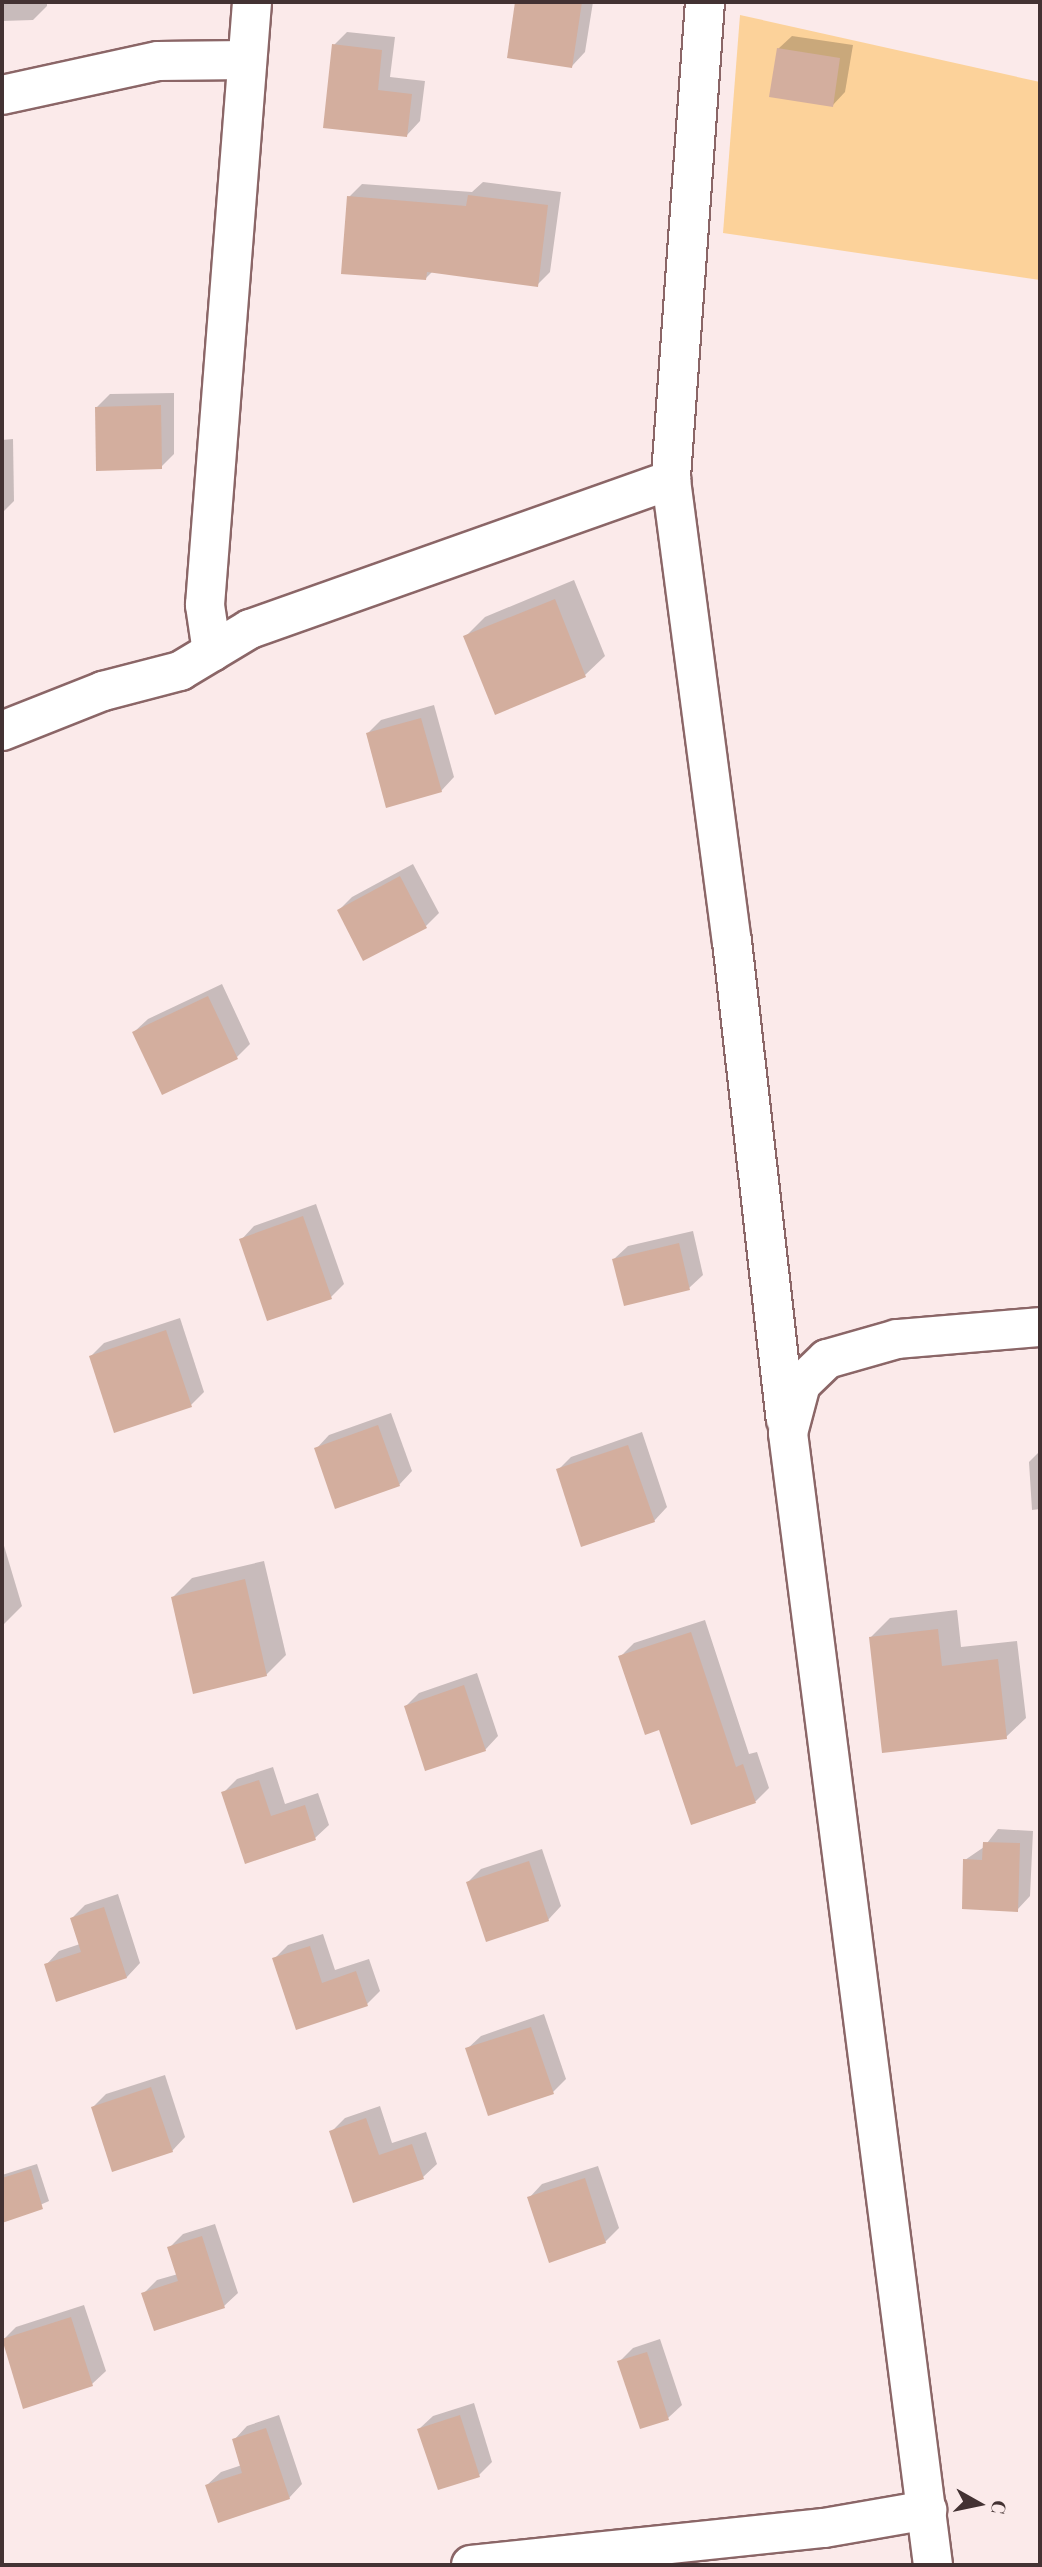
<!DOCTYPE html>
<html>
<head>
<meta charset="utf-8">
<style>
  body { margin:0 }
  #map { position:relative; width:1042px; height:2567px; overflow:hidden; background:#fbeaea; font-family:"Playfair Display",serif }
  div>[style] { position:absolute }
  .green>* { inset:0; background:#fcd29a }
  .shadow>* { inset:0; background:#0003 }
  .building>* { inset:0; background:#d3ae9e }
  .roads { filter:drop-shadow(2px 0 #8b6667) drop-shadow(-2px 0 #8b6667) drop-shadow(0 2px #8b6667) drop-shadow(0 -2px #8b6667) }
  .minor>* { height:38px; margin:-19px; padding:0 19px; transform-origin:19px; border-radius:19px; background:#fff }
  span { translate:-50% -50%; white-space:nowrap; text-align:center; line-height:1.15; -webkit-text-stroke:5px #fbeaea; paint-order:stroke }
  .frame { position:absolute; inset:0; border:4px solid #433233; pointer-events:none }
  .north { position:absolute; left:944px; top:2469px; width:70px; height:70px; -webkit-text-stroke:5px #fbeaea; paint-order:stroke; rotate:99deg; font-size:19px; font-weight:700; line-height:28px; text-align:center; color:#433233 }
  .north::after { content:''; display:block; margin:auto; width:24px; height:32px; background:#433233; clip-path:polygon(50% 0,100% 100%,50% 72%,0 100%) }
</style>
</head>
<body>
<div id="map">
  <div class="green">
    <i style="clip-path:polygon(740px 15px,1040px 82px,1040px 280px,723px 233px)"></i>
  </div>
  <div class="shadow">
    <i style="clip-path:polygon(2px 2px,47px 2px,47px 6px,33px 20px,2px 21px)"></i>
    <i style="clip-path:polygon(517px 2px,593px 2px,585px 52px,572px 66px,509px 57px)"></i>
    <i style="clip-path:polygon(347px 32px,395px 37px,390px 77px,425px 81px,420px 121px,407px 135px,334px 45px)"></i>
    <i style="clip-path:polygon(792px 36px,853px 45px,845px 92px,832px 106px,778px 49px)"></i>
    <i style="clip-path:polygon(483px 182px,561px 192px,550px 272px,537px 285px,433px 271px,425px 279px,349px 197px,362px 184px,472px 192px)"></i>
    <i style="clip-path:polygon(174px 393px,174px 454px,161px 467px,96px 408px,110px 394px)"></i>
    <i style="clip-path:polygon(13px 439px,14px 501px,2px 513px,2px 440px)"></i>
    <i style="clip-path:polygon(574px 580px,605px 656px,585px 675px,496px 712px,465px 637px,485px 617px)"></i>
    <i style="clip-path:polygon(434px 705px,454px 777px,441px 791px,368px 733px,381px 720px)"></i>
    <i style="clip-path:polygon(413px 864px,439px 913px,426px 926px,339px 910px,352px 897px)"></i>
    <i style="clip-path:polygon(222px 984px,250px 1044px,237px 1057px,134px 1032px,148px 1019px)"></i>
    <i style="clip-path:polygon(316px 1204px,344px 1284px,331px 1297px,241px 1240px,254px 1226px)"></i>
    <i style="clip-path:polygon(693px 1231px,703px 1275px,689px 1288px,614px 1259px,628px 1246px)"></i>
    <i style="clip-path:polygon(180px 1318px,204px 1392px,191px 1405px,91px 1356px,104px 1343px)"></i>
    <i style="clip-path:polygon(391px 1413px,412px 1471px,399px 1485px,316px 1449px,329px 1435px)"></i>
    <i style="clip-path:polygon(642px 1432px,667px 1507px,654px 1521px,558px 1470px,571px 1457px)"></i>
    <i style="clip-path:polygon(1040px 1451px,1040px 1509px,1032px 1510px,1029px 1462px)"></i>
    <i style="clip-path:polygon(2px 1539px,22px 1606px,2px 1626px)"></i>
    <i style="clip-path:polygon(264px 1561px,286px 1655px,266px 1675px,173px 1597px,192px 1578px)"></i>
    <i style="clip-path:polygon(957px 1610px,961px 1647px,1017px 1641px,1026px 1718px,1006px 1737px,871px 1637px,890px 1618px)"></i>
    <i style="clip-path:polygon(705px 1620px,749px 1754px,757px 1752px,769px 1788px,756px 1801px,692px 1823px,661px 1728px,620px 1657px,634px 1643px)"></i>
    <i style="clip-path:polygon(477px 1673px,498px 1736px,485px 1750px,406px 1706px,419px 1693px)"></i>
    <i style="clip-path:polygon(273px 1767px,285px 1804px,318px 1793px,329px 1825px,315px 1838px,223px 1793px,237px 1779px)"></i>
    <i style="clip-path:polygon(998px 1829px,1033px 1831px,1030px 1896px,1017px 1910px,965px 1860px,984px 1847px)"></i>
    <i style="clip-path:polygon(542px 1849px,561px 1906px,548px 1920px,468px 1882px,481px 1869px)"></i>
    <i style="clip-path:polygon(118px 1894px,140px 1963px,127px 1977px,46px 1965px,59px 1951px,80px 1944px,72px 1918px,85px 1905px)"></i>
    <i style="clip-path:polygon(323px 1934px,335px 1970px,369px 1959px,380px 1991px,367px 2004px,297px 2027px,274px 1959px,288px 1945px)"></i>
    <i style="clip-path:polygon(544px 2014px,566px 2079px,553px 2092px,467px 2049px,481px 2036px)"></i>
    <i style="clip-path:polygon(165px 2075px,185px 2137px,172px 2151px,93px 2107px,106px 2094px)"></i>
    <i style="clip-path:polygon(380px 2106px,392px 2143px,426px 2132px,437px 2164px,423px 2177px,331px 2132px,345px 2118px)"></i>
    <i style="clip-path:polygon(37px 2164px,49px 2201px,4px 2221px,2px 2175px)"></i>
    <i style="clip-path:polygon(598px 2166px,619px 2228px,605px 2242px,529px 2198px,542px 2184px)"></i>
    <i style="clip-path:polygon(215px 2224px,238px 2293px,224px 2306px,143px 2294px,157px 2280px,178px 2274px,169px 2248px,183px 2234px)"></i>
    <i style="clip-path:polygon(84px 2305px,106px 2371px,92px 2384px,3px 2340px,16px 2327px)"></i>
    <i style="clip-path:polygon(660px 2339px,682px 2405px,668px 2418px,619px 2362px,633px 2348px)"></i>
    <i style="clip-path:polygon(474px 2403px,492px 2462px,479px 2475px,419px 2429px,433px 2416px)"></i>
    <i style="clip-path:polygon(279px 2415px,302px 2484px,289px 2498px,207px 2485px,221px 2472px,242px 2465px,234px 2440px,247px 2426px)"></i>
  </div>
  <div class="building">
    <i style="clip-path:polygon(515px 2px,582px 2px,572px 68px,507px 58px)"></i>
    <i style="clip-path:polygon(332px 44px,382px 50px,378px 90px,412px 94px,407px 137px,323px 128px)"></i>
    <i style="clip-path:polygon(777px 48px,840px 58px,833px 107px,769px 97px)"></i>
    <i style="clip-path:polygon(468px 195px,548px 205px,538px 287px,427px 272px,426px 280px,341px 274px,347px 196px,466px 206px)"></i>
    <i style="clip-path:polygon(161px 405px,162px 469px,96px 471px,95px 407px)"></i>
    <i style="clip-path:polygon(555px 599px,586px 677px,495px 715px,463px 636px)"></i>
    <i style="clip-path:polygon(421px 718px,442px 792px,386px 808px,366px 733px)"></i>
    <i style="clip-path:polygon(400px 876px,427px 928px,363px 961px,337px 910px)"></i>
    <i style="clip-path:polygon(208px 996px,238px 1059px,162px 1095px,132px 1032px)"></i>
    <i style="clip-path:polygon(303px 1216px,332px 1299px,267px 1321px,239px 1239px)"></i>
    <i style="clip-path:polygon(679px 1243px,690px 1290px,624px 1306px,612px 1259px)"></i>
    <i style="clip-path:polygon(166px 1330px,192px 1407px,114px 1433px,89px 1356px)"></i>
    <i style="clip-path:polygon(378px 1425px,400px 1486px,335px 1509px,314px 1448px)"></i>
    <i style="clip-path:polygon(628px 1445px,655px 1522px,581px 1547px,556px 1469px)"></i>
    <i style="clip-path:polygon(245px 1579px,267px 1676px,193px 1694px,171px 1597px)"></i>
    <i style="clip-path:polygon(938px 1629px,942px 1666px,998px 1659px,1007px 1739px,882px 1753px,869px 1637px)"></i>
    <i style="clip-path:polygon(691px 1632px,736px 1767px,743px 1764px,756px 1803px,691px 1825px,659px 1730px,645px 1735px,618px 1656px)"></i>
    <i style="clip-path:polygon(464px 1685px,486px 1751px,425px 1771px,404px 1706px)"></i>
    <i style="clip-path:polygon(259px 1780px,271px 1816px,305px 1805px,316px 1840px,245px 1864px,221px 1792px)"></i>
    <i style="clip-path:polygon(983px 1842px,1020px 1843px,1018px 1912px,962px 1909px,963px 1859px,982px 1860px)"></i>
    <i style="clip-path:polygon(529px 1861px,549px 1921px,486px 1942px,466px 1882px)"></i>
    <i style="clip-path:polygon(104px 1907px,127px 1978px,56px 2002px,44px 1964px,81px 1952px,70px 1918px)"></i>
    <i style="clip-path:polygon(310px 1946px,322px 1983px,356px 1971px,368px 2006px,296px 2030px,272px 1958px)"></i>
    <i style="clip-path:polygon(531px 2027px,554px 2094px,488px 2116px,465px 2048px)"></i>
    <i style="clip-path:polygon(151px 2087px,173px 2152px,112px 2172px,91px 2107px)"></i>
    <i style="clip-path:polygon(366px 2118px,379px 2155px,412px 2144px,424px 2179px,353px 2203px,329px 2131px)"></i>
    <i style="clip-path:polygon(31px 2169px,43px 2209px,2px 2223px,2px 2178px)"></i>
    <i style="clip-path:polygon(585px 2178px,606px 2243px,549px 2263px,527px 2197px)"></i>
    <i style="clip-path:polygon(202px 2236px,225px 2308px,154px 2331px,141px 2293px,178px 2281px,167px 2247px)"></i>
    <i style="clip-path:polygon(71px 2317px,93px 2386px,23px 2409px,2px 2339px)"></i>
    <i style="clip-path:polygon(647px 2352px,669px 2420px,640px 2429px,617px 2361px)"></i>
    <i style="clip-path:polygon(460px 2415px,480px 2477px,438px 2490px,417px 2429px)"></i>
    <i style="clip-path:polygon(266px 2428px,290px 2499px,218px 2523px,205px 2485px,242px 2473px,232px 2439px)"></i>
  </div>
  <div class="roads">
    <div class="minor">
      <i style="left:705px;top:2px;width:479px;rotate:94.1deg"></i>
      <i style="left:671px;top:480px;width:465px;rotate:82.5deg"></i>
      <i style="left:732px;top:941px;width:481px;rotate:83.6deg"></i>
      <i style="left:2px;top:95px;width:160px;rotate:-12.3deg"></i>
      <i style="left:158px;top:61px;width:89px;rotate:-0.6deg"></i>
      <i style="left:212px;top:652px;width:48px;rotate:-98.5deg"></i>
      <i style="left:205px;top:605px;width:605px;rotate:-85.54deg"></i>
      <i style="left:2px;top:731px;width:109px;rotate:-21.6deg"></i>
      <i style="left:103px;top:691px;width:80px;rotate:-14.6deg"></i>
      <i style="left:180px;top:671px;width:82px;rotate:-31deg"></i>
      <i style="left:250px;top:629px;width:447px;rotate:-19.5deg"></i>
      <i style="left:471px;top:2565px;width:355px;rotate:-6deg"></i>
      <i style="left:824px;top:2528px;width:105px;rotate:-9.9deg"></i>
      <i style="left:933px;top:2565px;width:1141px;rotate:-97.3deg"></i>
      <i style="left:788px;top:1433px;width:51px;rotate:-75.1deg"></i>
      <i style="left:801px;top:1384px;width:36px;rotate:-44deg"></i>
      <i style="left:827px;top:1359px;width:73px;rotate:-15.9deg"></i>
      <i style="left:897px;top:1339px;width:144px;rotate:-4.8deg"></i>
    </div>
  </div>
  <div class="frame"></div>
  <div class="north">С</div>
</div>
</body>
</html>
